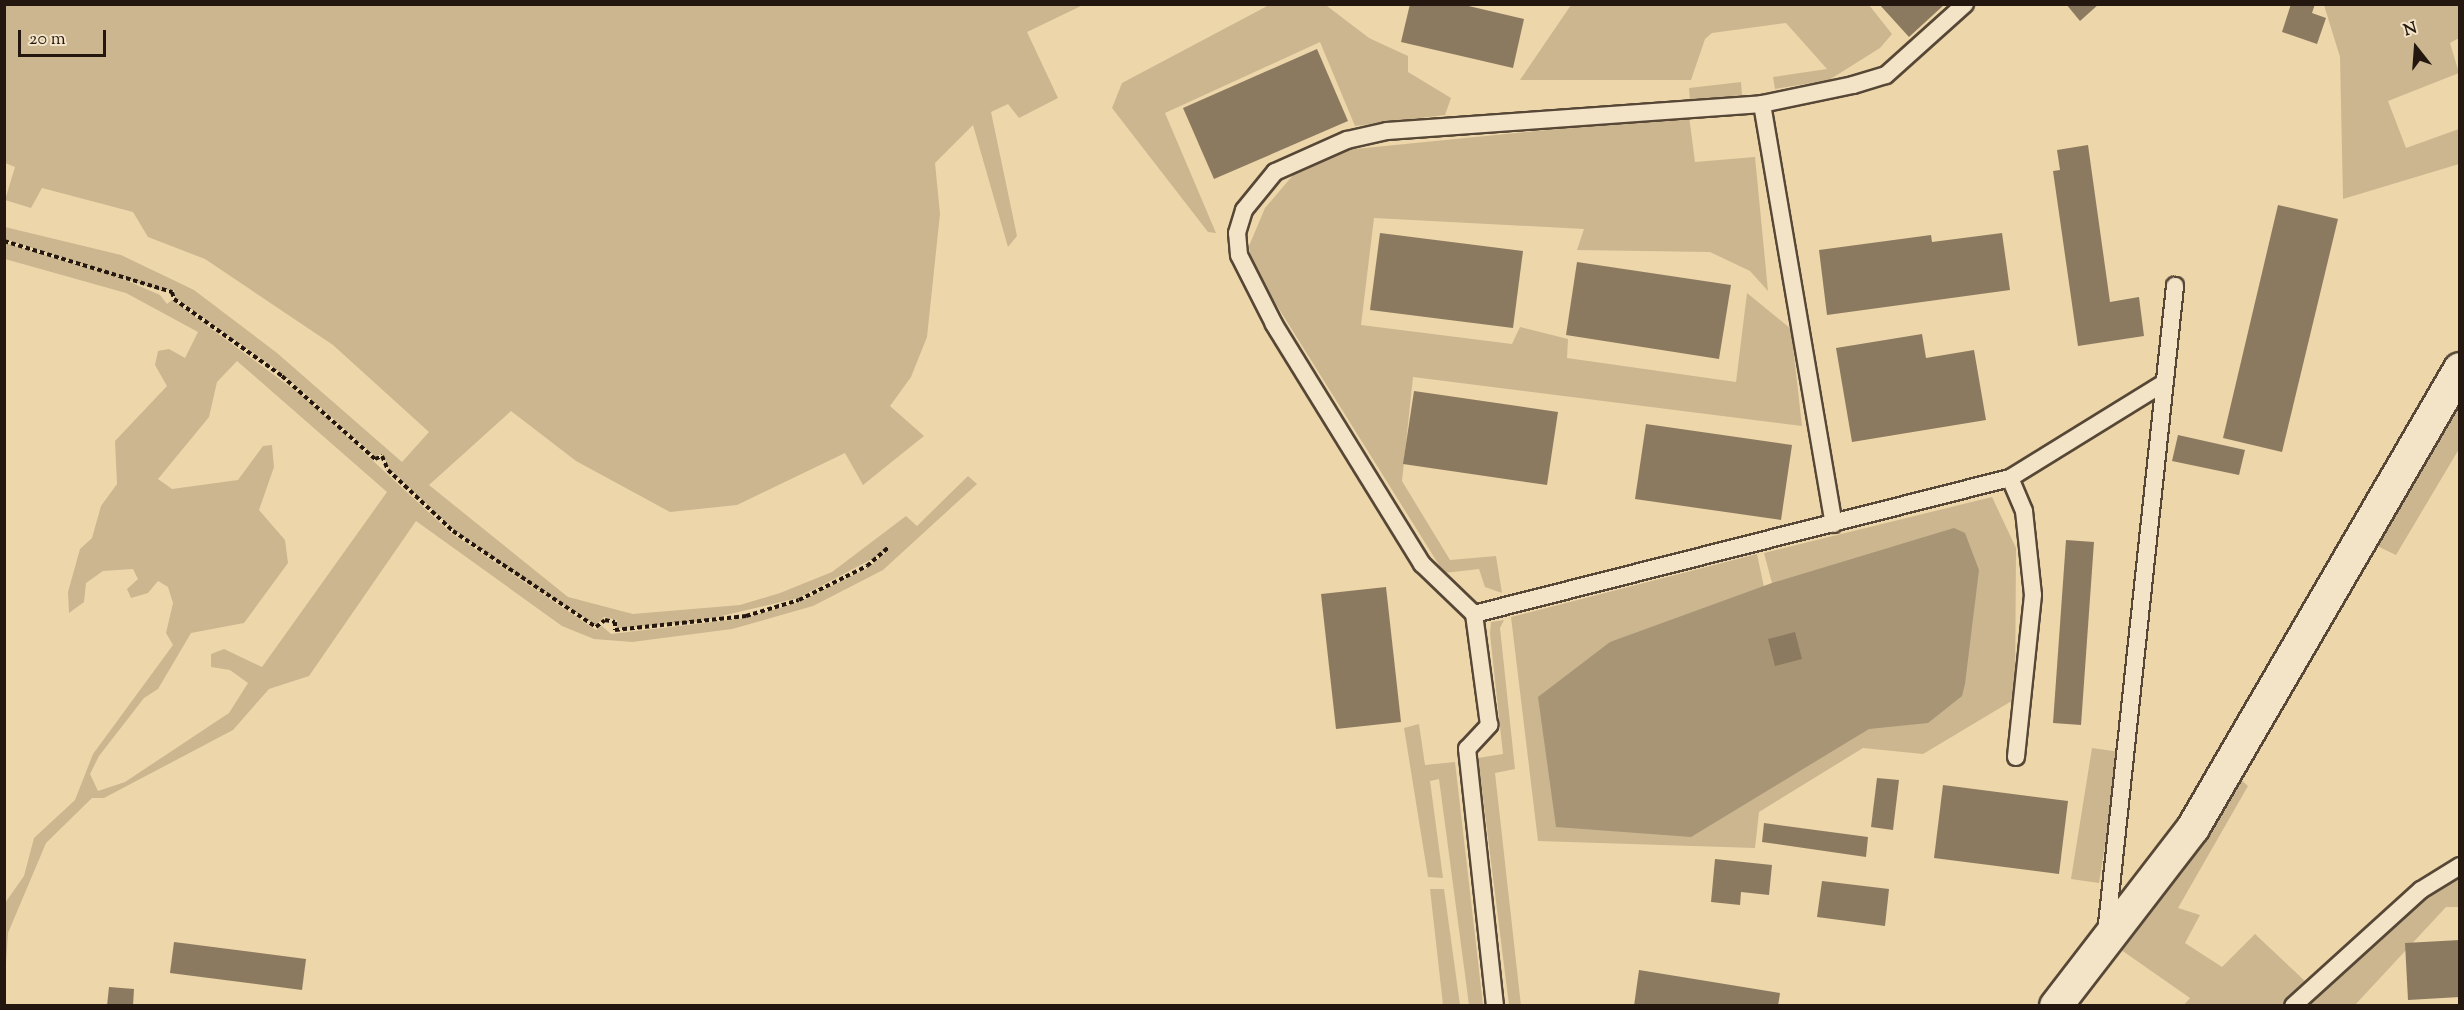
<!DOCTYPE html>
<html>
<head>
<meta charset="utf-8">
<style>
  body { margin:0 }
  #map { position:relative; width:2464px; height:1010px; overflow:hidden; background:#edd6aa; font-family:"Sorts Mill Goudy",serif }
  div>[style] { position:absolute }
  .green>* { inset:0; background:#cbb690 }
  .water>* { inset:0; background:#a89575 }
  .building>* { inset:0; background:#8c7a60 }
  .path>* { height:4px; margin-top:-2px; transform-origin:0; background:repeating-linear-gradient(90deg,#23170f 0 4.5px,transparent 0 7.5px) }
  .roads { filter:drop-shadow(2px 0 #564736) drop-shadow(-2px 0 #564736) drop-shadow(0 2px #564736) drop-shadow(0 -2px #564736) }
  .service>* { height:16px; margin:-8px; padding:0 8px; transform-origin:8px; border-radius:8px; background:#f3e4c8 }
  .minor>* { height:32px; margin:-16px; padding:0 16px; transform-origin:16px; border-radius:16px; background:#f3e4c8 }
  span { translate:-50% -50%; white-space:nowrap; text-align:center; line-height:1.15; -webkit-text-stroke:6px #f3e4c8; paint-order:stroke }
  .frame { position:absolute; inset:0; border:6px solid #23170f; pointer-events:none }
  .north { position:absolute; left:2386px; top:18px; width:60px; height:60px; -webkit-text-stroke:4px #f3e4c8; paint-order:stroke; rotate:343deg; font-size:16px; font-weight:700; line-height:24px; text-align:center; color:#23170f }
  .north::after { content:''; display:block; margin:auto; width:21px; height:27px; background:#23170f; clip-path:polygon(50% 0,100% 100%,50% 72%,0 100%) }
  .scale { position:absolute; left:18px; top:30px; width:88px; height:27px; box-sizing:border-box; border:3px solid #23170f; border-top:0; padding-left:8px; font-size:18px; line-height:21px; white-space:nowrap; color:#23170f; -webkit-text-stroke:4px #f3e4c8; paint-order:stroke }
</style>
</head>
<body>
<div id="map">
  <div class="green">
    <i style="clip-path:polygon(evenodd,5px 4px,1083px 5px,1027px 32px,1058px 98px,1019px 118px,1008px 104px,991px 112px,1017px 236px,1008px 247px,973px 125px,935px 163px,940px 214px,927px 337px,911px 377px,890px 406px,924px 436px,863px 485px,845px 453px,737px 505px,670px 512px,576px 461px,511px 411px,429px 485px,568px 597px,633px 614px,740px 605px,780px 593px,832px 572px,906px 516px,917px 526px,968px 476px,977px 484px,883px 570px,813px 606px,732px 629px,632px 642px,594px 639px,562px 626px,416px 521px,309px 676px,269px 689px,233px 730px,104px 798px,92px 798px,46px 843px,8px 933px,5px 978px,5px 903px,24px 876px,34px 838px,75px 800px,93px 754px,173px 645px,166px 633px,173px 603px,168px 587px,158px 581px,148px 593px,131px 598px,127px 589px,138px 579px,133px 569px,103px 571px,86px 583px,84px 602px,69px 613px,68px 592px,80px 549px,92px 538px,101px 506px,117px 484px,115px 441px,167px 386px,155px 365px,158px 351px,169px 349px,185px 358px,198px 332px,126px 293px,5px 259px,5px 243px,114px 275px,160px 295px,167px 304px,172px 300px,304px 397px,451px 533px,596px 630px,602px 626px,611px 634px,746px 618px,800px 602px,868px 568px,889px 550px,798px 598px,696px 622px,617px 628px,617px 620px,604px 617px,596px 625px,526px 582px,454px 530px,390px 469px,382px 454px,375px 456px,283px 374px,176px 298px,174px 290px,159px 290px,5px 239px,5px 227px,121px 255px,194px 290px,277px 353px,402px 462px,429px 432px,333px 345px,205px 259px,148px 237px,133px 212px,42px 188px,31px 208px,5px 200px,15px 167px,5px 163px,5px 4px,237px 361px,387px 492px,262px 667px,224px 649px,211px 654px,211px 667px,230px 670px,248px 683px,229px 713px,125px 782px,98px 791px,90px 774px,99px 756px,144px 698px,158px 689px,191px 633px,244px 623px,288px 563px,285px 540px,259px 510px,274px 467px,272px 445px,263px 446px,238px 480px,172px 489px,158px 479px,209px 417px,217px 382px,237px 361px)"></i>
    <i style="clip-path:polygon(1271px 4px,1327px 6px,1369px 38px,1408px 56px,1408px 72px,1451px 98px,1445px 115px,1355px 126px,1320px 42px,1165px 113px,1216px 233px,1208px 232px,1112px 108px,1122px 83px)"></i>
    <i style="clip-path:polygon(1571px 5px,1869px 5px,1892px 34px,1880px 48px,1829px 80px,1775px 89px,1773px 77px,1827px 69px,1786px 23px,1712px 33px,1705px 39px,1691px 80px,1520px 80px)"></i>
    <i style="clip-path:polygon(2324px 5px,2459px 5px,2459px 38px,2450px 43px,2459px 73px,2388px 101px,2406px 148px,2459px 129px,2459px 164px,2343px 199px,2340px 57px)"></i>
    <i style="clip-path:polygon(1741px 82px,1742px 95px,1690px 101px,1689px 88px)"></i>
    <i style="clip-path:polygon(1689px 116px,1695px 162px,1755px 157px,1768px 291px,1750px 271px,1710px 252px,1577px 250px,1584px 229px,1374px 218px,1361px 325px,1512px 344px,1520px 327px,1568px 339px,1567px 358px,1736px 382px,1747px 293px,1791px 329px,1802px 426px,1413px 377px,1402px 481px,1450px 560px,1496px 556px,1502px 593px,1485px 587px,1479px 569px,1444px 573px,1251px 264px,1249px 246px,1265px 208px,1294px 174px,1345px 150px)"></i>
    <i style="clip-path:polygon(2459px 385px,2459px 449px,2396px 555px,2373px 544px,2240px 779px,2248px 786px,2178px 908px,2200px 915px,2185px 943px,2222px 967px,2255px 934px,2306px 982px,2281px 1005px,2184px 1005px,2190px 998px,2117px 947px)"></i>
    <i style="clip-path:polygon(1992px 497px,2016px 548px,2015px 699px,1923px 754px,1863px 748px,1759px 812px,1755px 848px,1538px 841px,1511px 617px,1757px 554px,1764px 587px,1772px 583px,1764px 553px)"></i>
    <i style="clip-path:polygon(1504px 620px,1500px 628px,1515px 769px,1495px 773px,1521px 1006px,1509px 1005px,1478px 758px,1503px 754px,1490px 634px,1491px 622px)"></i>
    <i style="clip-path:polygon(1419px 724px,1425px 765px,1455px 762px,1483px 1005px,1469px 1005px,1439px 779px,1430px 781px,1443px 878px,1428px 877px,1404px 728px)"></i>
    <i style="clip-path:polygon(2092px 748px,2120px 752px,2099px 883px,2071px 879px)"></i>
    <i style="clip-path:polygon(2459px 874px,2459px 907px,2446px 907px,2355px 1005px,2307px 1006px,2415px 906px)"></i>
    <i style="clip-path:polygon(1430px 889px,1444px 889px,1460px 1005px,1443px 1005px)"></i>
  </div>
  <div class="water">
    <i style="clip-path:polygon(1954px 528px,1965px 533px,1979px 570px,1965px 684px,1962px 696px,1928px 723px,1869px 729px,1691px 837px,1556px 827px,1538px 697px,1610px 642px,1772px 583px)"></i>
  </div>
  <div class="building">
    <i style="clip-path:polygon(1410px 4px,1460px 4px,1524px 19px,1513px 68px,1401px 42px)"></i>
    <i style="clip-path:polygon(1879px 4px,1945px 4px,1909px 37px)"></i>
    <i style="clip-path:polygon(2066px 4px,2099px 4px,2080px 21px)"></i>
    <i style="clip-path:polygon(2291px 4px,2315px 4px,2312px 13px,2326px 18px,2317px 44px,2282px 32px)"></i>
    <i style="clip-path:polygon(1317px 49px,1348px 121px,1214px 179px,1183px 108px)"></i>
    <i style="clip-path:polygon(2088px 145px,2110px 302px,2139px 297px,2144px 336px,2078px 346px,2053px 171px,2060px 170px,2057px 150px)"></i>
    <i style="clip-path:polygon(2278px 205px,2338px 219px,2282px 452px,2223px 438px)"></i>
    <i style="clip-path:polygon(1380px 233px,1523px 251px,1513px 328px,1370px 310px)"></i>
    <i style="clip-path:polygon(2002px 233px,2010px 290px,1827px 315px,1819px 250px,1931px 235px,1932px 242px)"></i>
    <i style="clip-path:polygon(1577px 262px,1731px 285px,1719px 359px,1566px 335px)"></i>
    <i style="clip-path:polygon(1922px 334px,1926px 358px,1974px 350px,1986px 420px,1852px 442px,1836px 348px)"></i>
    <i style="clip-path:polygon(1414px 391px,1558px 412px,1547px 485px,1403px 464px)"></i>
    <i style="clip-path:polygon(1646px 424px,1792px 445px,1781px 520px,1635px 499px)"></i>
    <i style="clip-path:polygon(2178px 435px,2245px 450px,2239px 475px,2172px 461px)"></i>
    <i style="clip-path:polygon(2066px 540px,2094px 542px,2081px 725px,2053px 723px)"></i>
    <i style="clip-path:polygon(1386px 587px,1401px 722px,1336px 729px,1321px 594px)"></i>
    <i style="clip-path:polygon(1795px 632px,1802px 659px,1775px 666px,1768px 639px)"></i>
    <i style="clip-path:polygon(1877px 778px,1899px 780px,1893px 830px,1871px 827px)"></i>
    <i style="clip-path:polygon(1943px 785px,2068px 801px,2059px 874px,1934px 858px)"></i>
    <i style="clip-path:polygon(1764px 823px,1868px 837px,1866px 857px,1762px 842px)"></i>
    <i style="clip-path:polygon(1715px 859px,1772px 865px,1769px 895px,1741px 892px,1740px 905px,1711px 902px)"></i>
    <i style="clip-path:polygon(1822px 881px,1889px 889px,1885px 926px,1817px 917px)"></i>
    <i style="clip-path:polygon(2460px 940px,2460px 997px,2408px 1000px,2405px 943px)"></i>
    <i style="clip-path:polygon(174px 942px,306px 959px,302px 990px,170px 973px)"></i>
    <i style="clip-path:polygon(1639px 970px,1780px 993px,1778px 1006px,1634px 1006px)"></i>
    <i style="clip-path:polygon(109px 987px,134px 989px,133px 1006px,107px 1006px)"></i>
  </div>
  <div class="path">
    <i style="left:4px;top:241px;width:176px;rotate:16.9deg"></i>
    <i style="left:172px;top:292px;width:7px;rotate:74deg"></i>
    <i style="left:174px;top:299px;width:133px;rotate:35.5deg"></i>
    <i style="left:282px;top:376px;width:125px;rotate:41.7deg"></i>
    <i style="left:375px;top:459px;width:8px;rotate:-23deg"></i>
    <i style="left:382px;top:456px;width:15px;rotate:67deg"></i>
    <i style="left:388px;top:470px;width:89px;rotate:43.2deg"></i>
    <i style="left:453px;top:531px;width:172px;rotate:33.9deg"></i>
    <i style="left:596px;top:627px;width:11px;rotate:-38deg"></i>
    <i style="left:605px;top:620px;width:10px;rotate:11deg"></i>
    <i style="left:615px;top:622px;width:8px;rotate:90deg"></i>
    <i style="left:615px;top:630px;width:132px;rotate:-6.1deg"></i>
    <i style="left:746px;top:616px;width:55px;rotate:-16.8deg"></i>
    <i style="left:799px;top:600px;width:76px;rotate:-26.6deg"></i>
    <i style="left:867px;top:566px;width:28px;rotate:-41deg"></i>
  </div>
  <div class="roads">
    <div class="service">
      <i style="left:1762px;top:104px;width:426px;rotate:80.3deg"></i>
      <i style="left:2010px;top:478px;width:36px;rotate:67deg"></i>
      <i style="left:2024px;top:511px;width:84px;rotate:83.9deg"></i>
      <i style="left:2033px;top:595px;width:163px;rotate:96deg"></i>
      <i style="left:1474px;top:614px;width:553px;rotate:-14.24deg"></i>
      <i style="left:2010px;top:478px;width:181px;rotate:-31.7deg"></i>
      <i style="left:2106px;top:934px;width:652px;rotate:-83.92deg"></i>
      <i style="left:1495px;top:1006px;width:259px;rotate:-96.2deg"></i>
      <i style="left:1467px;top:749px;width:33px;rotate:-47deg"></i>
      <i style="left:1489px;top:725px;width:112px;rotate:-97.7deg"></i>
      <i style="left:1474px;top:614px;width:72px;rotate:-136.1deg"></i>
      <i style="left:1422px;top:564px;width:282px;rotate:-121.7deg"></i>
      <i style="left:1274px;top:324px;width:77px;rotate:-116.9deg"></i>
      <i style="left:1239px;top:255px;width:22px;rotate:-95deg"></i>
      <i style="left:1237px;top:233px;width:24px;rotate:-73deg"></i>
      <i style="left:1244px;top:210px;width:49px;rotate:-50.8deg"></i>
      <i style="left:1275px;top:172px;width:79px;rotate:-24deg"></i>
      <i style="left:1347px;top:140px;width:41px;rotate:-12.7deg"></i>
      <i style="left:1387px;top:131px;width:376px;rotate:-4.1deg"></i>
      <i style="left:1762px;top:104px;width:93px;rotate:-11.8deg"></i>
      <i style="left:1853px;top:85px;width:34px;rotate:-17deg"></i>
      <i style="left:1886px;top:75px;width:106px;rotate:-41.9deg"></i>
      <i style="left:2293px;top:1006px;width:173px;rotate:-42.2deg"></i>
      <i style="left:2421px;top:890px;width:46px;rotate:-31.6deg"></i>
    </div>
    <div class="minor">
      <i style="left:2056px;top:1006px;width:225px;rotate:-52.4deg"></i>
      <i style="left:2193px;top:828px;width:531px;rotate:-59.81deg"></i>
    </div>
  </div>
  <div class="frame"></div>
  <div class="north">N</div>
  <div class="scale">20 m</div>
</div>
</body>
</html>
